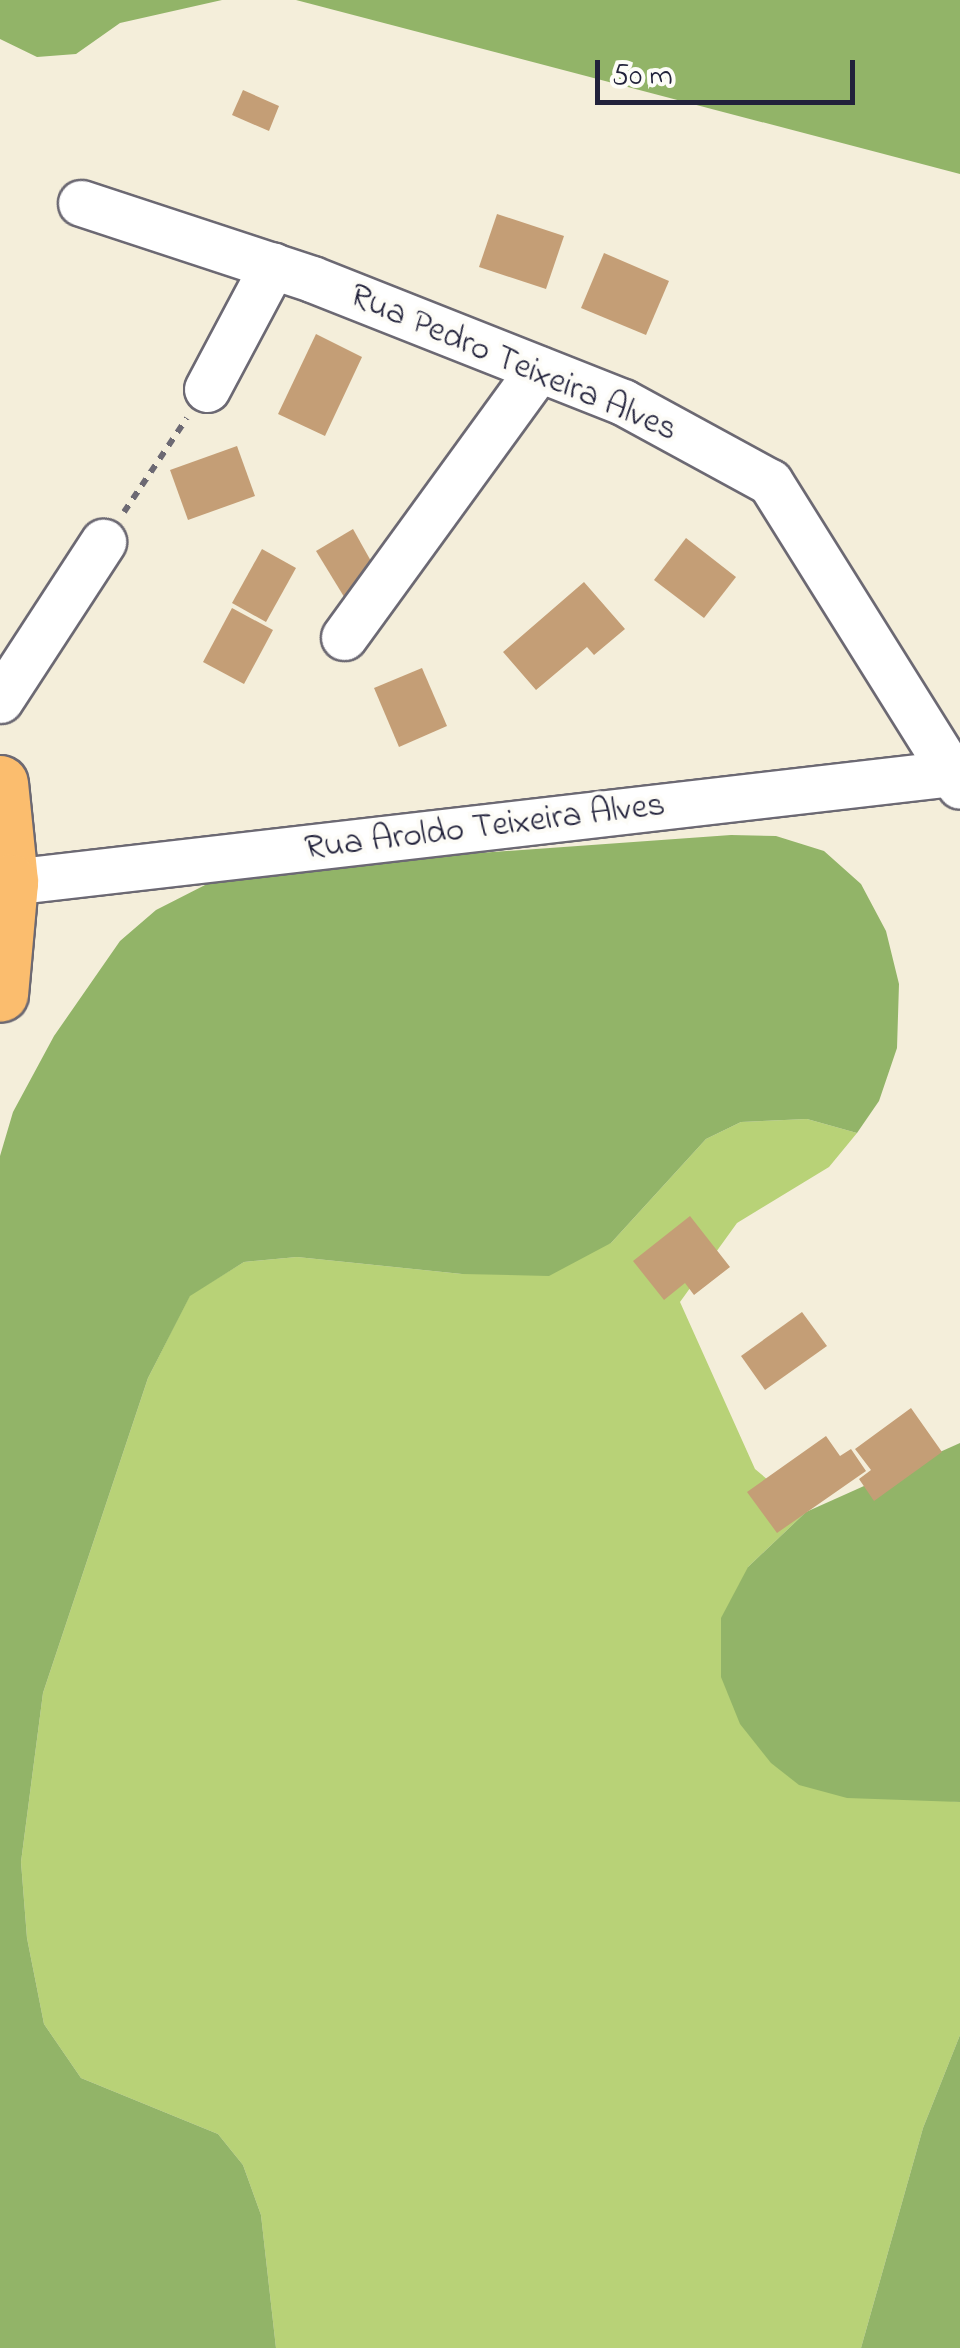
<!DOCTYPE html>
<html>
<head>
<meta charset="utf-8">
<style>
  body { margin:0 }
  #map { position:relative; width:960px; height:2348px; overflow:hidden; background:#f4eeda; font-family:"Indie Flower",sans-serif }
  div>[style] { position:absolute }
  .green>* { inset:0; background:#b8d277 }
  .forest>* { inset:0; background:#92b468 }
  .building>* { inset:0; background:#c49e76 }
  .path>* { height:6px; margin-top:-3px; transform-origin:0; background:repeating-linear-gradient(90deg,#6c6973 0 8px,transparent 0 16px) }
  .roads { filter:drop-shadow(2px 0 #6c6973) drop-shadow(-2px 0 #6c6973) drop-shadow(0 2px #6c6973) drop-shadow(0 -2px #6c6973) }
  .minor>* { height:45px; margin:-22.5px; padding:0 22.5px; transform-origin:22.5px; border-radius:22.5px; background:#fff }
  .major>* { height:55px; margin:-27.5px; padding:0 27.5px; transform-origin:27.5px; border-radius:27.5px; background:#fbbd6e }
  span { translate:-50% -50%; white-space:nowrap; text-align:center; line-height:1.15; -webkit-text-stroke:8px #fdfcf7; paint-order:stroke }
  .street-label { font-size:35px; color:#22223b }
  .scale { position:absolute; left:595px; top:60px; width:260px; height:45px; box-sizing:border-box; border:5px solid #22223b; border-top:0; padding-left:12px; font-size:30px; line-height:35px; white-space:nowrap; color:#22223b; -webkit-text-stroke:8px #fdfcf7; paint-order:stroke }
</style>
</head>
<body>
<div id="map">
  <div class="green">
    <i style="clip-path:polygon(807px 1119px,857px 1133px,829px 1167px,737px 1223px,680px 1302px,755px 1469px,806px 1512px,748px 1567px,913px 1797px,960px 1802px,960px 2035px,923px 2128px,861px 2348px,276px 2348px,261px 2215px,243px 2165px,218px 2134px,81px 2078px,44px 2024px,27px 1938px,21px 1862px,43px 1693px,148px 1378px,190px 1295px,244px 1262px,297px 1257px,462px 1274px,611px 1243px,706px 1139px,741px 1122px)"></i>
  </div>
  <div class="forest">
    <i style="clip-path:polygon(0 0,222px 0,120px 23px,76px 54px,37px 57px,0 39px)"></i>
    <i style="clip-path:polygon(296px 0,960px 0,960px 174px)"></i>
    <i style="clip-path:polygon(731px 835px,776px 836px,824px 851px,861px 884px,886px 931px,899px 984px,897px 1048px,879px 1101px,857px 1133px,807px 1119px,741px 1122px,706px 1139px,611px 1243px,549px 1276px,462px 1274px,297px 1257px,244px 1262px,190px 1296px,148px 1378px,43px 1693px,21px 1862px,27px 1938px,44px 2024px,81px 2078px,218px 2134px,243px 2165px,261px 2215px,276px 2348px,0 2348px,0 1156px,13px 1112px,54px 1036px,120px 941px,156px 910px,209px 883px,311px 865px)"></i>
    <i style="clip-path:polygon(960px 1443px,960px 1802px,847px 1798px,799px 1785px,771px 1763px,740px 1724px,721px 1677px,721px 1618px,748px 1567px,806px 1512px)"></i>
    <i style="clip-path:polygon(960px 2035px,960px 2348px,861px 2348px,923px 2128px)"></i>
  </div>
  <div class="building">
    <i style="clip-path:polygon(243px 90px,279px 106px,269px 131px,232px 115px)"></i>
    <i style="clip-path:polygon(497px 214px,564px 236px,546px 289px,479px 267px)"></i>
    <i style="clip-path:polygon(604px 253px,669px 281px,646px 335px,581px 308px)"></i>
    <i style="clip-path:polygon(316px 334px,362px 357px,325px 436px,278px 414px)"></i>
    <i style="clip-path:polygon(237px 446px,255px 496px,188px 520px,170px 470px)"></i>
    <i style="clip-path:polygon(353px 529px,381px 579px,346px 600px,316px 551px)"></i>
    <i style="clip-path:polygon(686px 538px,736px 577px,704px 618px,654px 580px)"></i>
    <i style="clip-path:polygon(262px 549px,296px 568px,266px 622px,232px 603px)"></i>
    <i style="clip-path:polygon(584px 582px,625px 629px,594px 655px,587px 647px,536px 690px,503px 652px)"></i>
    <i style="clip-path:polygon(232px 608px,273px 630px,244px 684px,203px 662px)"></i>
    <i style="clip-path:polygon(422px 668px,447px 726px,399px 747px,374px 688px)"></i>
    <i style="clip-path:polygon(690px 1216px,730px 1267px,694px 1295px,685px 1283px,664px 1300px,633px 1261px)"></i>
    <i style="clip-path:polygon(802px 1312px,827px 1346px,765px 1390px,741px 1356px)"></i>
    <i style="clip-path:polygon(911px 1408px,942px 1452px,874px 1501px,859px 1479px,871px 1470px,855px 1449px)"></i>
    <i style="clip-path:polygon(826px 1436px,840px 1456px,851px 1449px,866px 1471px,777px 1533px,747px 1492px)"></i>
  </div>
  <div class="path">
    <i style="left:124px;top:512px;width:113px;rotate:-56.2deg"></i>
  </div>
  <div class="roads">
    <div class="minor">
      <i style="left:81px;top:203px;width:243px;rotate:18.2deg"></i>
      <i style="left:312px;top:279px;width:334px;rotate:21.6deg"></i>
      <i style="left:623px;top:402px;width:167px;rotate:28.6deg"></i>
      <i style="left:770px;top:482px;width:358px;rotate:58deg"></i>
      <i style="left:207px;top:389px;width:140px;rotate:-62deg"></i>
      <i style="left:344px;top:637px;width:331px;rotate:-54deg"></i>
      <i style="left:0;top:700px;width:189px;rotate:-56.9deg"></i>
      <i style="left:0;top:865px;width:20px;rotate:60deg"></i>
      <i style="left:10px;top:882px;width:956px;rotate:-6.6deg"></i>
    </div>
    <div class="major">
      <i style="left:0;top:783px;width:100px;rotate:84.2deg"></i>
      <i style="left:10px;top:882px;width:112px;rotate:95.1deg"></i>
    </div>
  </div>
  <div class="street-label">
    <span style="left:513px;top:364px;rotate:23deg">Rua Pedro Teixeira Alves</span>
    <span style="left:485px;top:828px;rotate:-7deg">Rua Aroldo Teixeira Alves</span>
  </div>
  <div class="scale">50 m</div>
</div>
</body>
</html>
